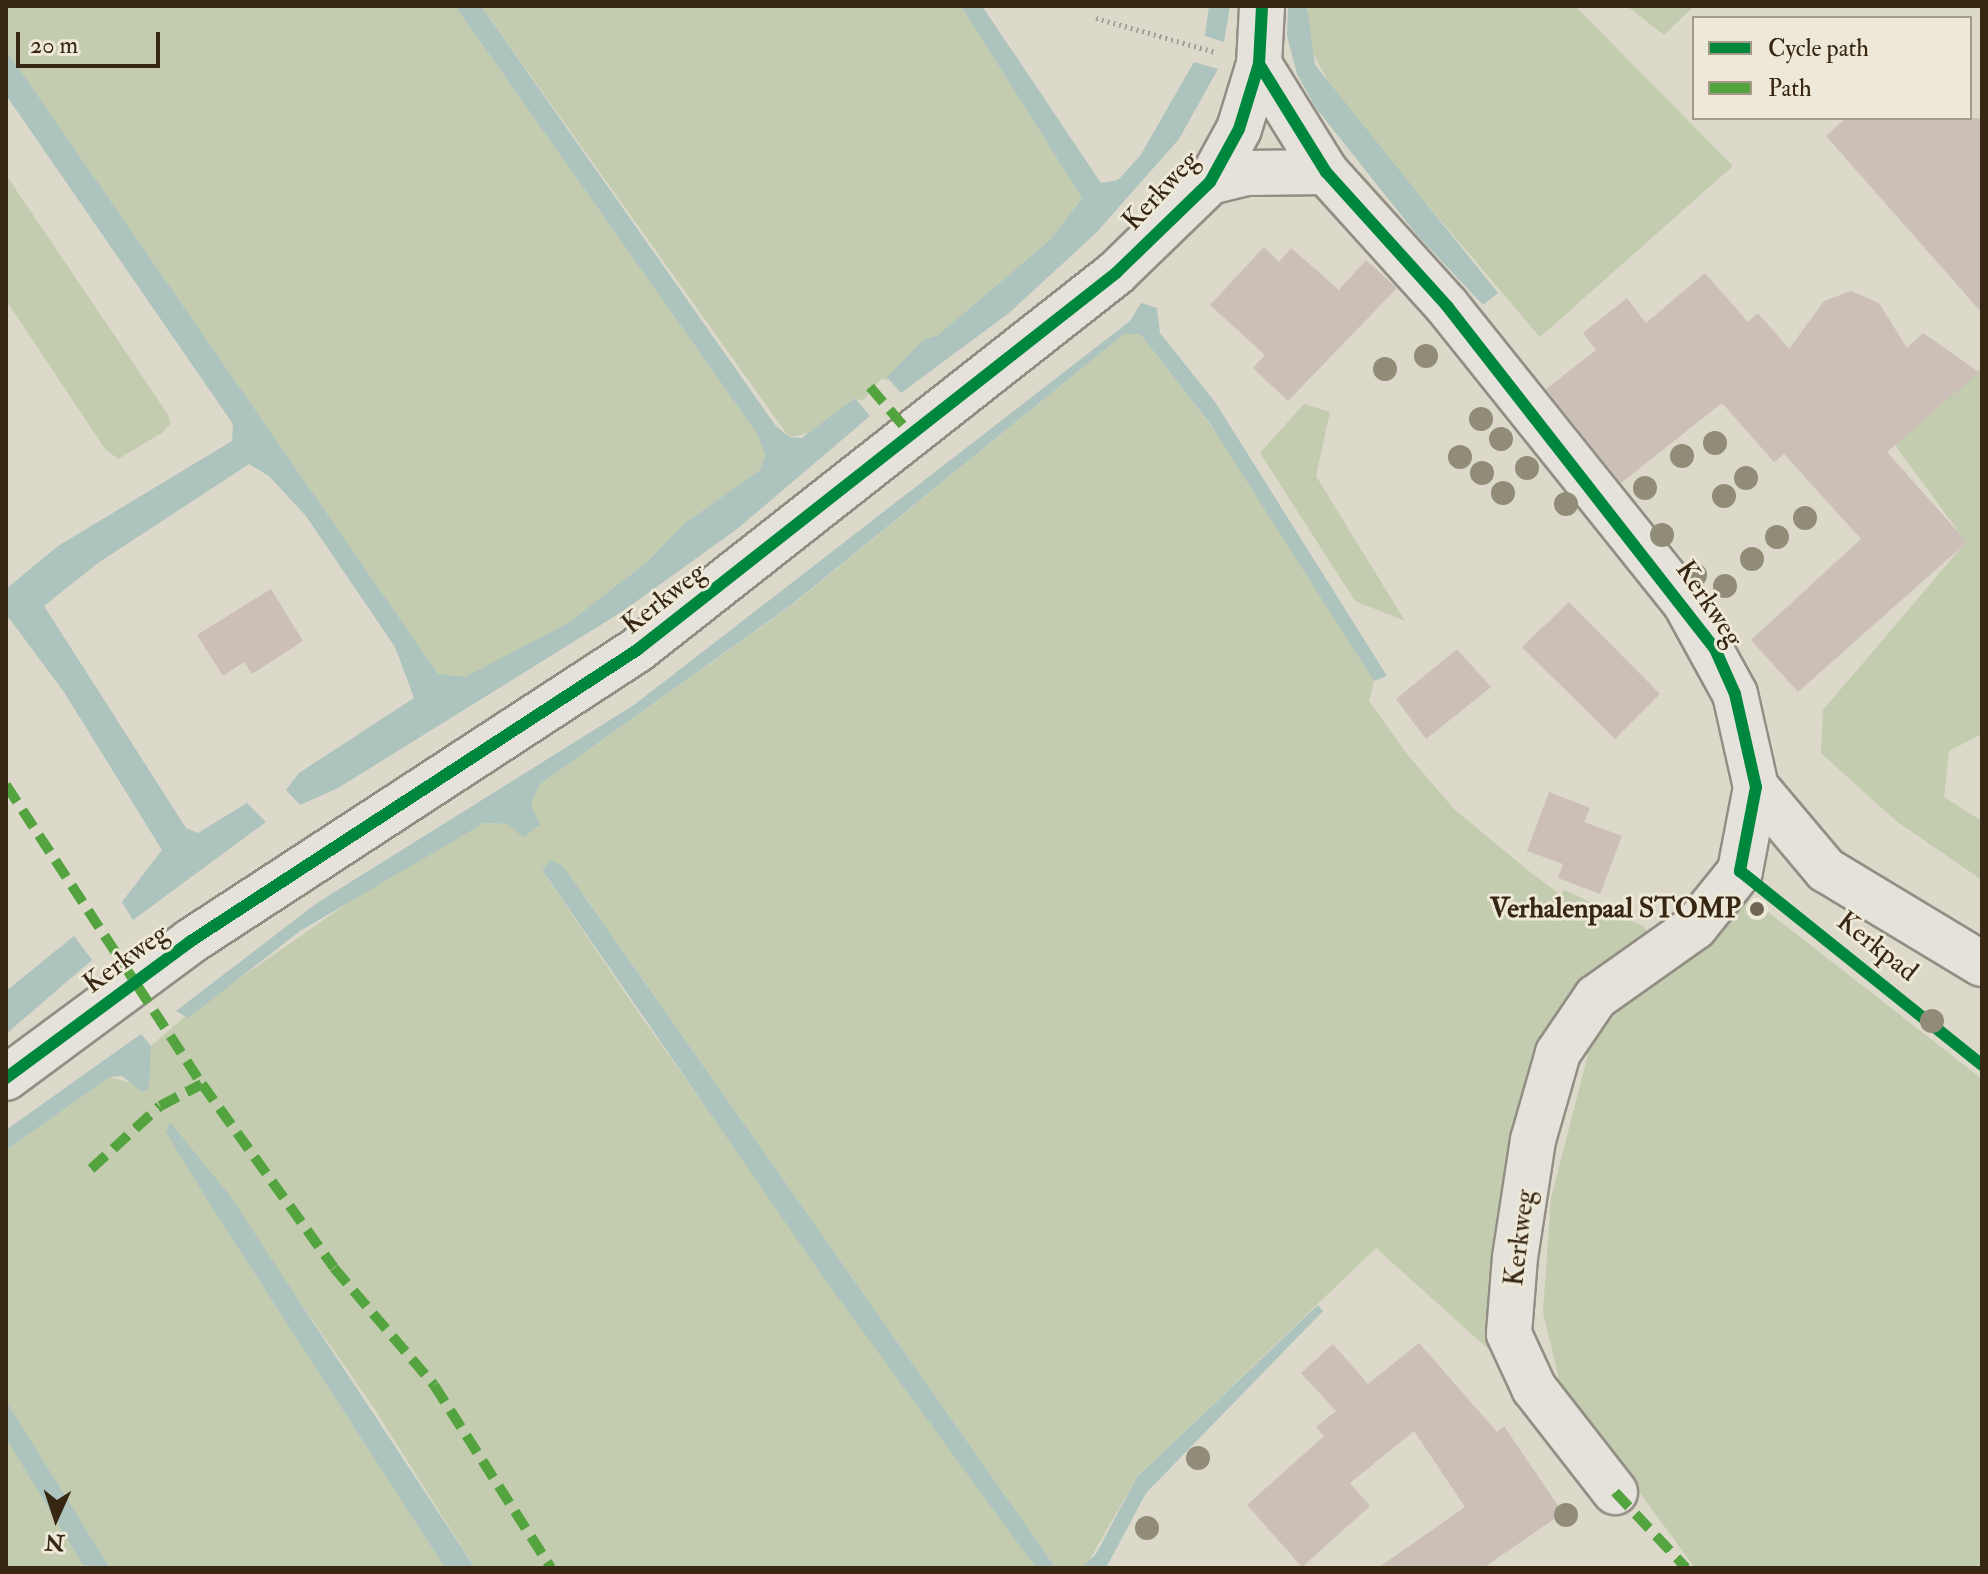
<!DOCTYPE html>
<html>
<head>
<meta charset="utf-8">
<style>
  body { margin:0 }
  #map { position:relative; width:1988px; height:1574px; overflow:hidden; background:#dcd8ca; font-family:"IM FELL Double Pica",serif }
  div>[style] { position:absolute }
  .green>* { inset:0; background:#c3ccae }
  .water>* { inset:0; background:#acc3be }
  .building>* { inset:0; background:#ccbfb7 }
  .path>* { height:5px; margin-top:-2.5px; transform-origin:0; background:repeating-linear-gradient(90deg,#a5a19a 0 2px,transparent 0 6px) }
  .roads { filter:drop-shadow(2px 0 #928e84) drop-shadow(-2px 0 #928e84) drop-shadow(0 2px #928e84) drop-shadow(0 -2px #928e84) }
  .minor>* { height:44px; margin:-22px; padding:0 22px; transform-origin:22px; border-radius:22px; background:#e4e2db }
  .quiet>* { height:10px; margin-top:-5px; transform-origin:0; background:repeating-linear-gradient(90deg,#53a33f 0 20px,transparent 0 30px) }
  .cycleway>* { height:12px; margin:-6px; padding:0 6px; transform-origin:6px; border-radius:6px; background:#00873e }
  .trees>* { width:24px; height:24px; margin:-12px; border-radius:50%; background:#918c78 }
  .dots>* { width:22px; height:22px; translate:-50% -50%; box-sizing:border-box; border:4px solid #ede8d7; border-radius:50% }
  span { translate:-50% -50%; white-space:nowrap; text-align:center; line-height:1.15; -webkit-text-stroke:6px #ede8d7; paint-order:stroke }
  .street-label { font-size:28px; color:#362612 }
  .poi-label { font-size:28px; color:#362612; font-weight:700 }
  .right { translate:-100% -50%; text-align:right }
  .frame { position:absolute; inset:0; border:8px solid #362612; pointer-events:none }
  .legend { position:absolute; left:1692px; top:16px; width:280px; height:104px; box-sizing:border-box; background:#ede8d7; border:2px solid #a49a88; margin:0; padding:10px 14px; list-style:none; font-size:24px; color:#362612 }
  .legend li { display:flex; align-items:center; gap:16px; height:40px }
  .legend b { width:40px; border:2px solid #a49a88 }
  .north { position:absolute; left:16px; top:1478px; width:80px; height:80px; -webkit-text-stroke:6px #ede8d7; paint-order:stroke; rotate:183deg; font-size:22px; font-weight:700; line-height:32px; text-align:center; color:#362612 }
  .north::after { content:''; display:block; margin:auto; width:28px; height:36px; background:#362612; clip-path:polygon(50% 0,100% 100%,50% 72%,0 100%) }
  .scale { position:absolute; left:16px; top:32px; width:144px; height:36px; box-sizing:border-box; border:4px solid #362612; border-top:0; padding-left:10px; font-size:24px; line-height:28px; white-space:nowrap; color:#362612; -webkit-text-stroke:6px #ede8d7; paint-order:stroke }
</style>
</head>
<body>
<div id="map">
  <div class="green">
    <i style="clip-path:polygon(6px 6px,455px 6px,758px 435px,765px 454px,760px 470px,685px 523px,647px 562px,568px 623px,465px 678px,438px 674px,6px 50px)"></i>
    <i style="clip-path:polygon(481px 6px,961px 6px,1082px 198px,1050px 240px,938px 335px,923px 340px,887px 380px,882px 378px,862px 401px,854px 398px,816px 432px,789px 437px)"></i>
    <i style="clip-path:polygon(1308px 6px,1575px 6px,1733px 166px,1540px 337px,1339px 101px,1308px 44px)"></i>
    <i style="clip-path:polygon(1627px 6px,1694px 6px,1664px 35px)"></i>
    <i style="clip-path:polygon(6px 175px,167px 413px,171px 423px,162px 433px,118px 459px,105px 449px,6px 300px)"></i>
    <i style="clip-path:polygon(1124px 334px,1140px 334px,1229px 449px,1374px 681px,1369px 701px,1407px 754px,1454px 809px,1530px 872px,1561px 895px,1564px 890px,1643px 926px,1657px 946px,1583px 1005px,1496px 1356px,1376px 1248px,1137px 1477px,1086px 1566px,1056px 1568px,585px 897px,551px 860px,542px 870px,640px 1015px,1036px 1568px,475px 1568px,374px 1408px,204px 1165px,211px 1206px,445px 1568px,110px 1568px,6px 1401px,6px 1150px,110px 1077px,137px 1085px,148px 1079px,151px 1046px,183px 1018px,378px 882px,484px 823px,507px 824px,523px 836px,539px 826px,531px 805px,539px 785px,791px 606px)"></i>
    <i style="clip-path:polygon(1982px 368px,1982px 734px,1949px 751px,1944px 797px,1982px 821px,1982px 880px,1896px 821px,1821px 753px,1823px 710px,1966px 542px,1895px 445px)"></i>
    <i style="clip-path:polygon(1304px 404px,1330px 412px,1316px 476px,1405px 621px,1355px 601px,1260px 453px)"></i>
    <i style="clip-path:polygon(1745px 894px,1982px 1079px,1982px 1568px,1695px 1568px,1560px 1384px,1543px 1312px,1551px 1198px,1593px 1035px)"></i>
    <i style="clip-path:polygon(6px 1438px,53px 1508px,85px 1568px,6px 1568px)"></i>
  </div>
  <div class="water">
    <i style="clip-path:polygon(455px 6px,481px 6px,775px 425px,789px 437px,802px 438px,855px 398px,870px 416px,737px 529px,623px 611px,338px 788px,300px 805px,286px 790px,299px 773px,414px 698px,395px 647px,306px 516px,269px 476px,249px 464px,98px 563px,44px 606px,186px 828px,198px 833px,247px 803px,266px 822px,133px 920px,122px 902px,162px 850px,64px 692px,6px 614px,6px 589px,58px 546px,232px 441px,233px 424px,6px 95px,6px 50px,438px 674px,465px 677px,568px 623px,647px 562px,685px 523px,760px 470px,765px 455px,758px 435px)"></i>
    <i style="clip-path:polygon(961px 6px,982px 6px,1101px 183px,1118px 180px,1140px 156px,1194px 62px,1218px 69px,1179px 139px,1096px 233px,1009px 313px,901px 393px,887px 377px,923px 340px,938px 335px,1050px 240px,1082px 198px)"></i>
    <i style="clip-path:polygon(1209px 6px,1230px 6px,1224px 42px,1205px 36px)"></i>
    <i style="clip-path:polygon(1288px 6px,1307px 6px,1315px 65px,1498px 293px,1483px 305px,1417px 235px,1316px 108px,1297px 74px,1287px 36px)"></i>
    <i style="clip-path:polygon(1141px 303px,1157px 308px,1160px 333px,1215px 402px,1387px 676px,1374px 681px,1211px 425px,1140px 334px,1124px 334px,790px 606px,539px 785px,531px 805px,540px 825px,523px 837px,507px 824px,484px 823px,300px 931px,188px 1018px,176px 1011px,317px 903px,634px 705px,1130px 321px)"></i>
    <i style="clip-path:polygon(551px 860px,563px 866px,1056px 1568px,1036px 1568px,823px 1277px,547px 877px,542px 870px)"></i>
    <i style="clip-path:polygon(74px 936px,92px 960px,6px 1034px,6px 991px)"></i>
    <i style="clip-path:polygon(141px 1034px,151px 1046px,149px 1088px,142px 1092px,122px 1076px,110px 1077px,6px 1150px,6px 1130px)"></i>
    <i style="clip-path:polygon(170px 1122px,230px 1196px,475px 1568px,445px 1568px,211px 1206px,166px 1132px)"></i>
    <i style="clip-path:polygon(1318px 1305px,1323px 1311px,1146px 1493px,1106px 1568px,1081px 1568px,1096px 1554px,1137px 1477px)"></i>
    <i style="clip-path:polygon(6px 1401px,56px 1481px,110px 1568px,83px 1565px,6px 1438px)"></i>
  </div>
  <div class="building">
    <i style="clip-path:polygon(1846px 118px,1982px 118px,1982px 313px,1826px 136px)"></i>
    <i style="clip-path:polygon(1264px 247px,1279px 262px,1291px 248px,1339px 290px,1366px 260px,1397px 288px,1288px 401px,1253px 368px,1265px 355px,1210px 305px)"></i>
    <i style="clip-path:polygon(1705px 273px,1748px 322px,1758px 313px,1789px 349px,1824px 301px,1851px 291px,1879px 303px,1907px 348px,1923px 333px,1979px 372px,1887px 452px,1967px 542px,1798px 692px,1751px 640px,1861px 539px,1784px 454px,1774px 462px,1722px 403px,1621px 483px,1546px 389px,1596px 350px,1583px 333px,1627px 298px,1646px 323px)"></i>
    <i style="clip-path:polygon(271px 589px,303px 641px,252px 674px,244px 662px,223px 676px,197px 635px)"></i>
    <i style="clip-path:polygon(1569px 602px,1660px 694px,1615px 739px,1522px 647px)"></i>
    <i style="clip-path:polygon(1457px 649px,1491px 687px,1426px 739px,1396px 699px)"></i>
    <i style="clip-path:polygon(1549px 792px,1590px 808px,1584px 822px,1622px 836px,1600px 894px,1558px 878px,1563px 864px,1527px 851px)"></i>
    <i style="clip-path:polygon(1419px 1343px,1497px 1432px,1504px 1426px,1563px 1513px,1483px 1568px,1378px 1568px,1465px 1507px,1414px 1431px,1350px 1483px,1370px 1506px,1302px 1567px,1247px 1505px,1324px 1436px,1316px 1427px,1336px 1411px,1301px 1373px,1333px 1344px,1368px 1384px)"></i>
  </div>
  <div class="path">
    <i style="left:1096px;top:18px;width:124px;rotate:15.9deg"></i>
  </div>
  <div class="roads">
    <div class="minor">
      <i style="left:1259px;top:64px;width:127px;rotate:58.2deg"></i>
      <i style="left:1326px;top:172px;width:181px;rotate:47.9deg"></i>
      <i style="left:1447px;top:306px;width:381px;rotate:51.3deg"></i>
      <i style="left:1685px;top:603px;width:104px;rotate:61.2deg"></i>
      <i style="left:1735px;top:694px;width:95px;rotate:77.3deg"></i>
      <i style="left:1756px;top:787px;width:86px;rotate:100.8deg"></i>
      <i style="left:1740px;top:871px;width:72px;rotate:128.8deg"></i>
      <i style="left:1695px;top:927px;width:121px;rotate:144.7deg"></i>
      <i style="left:1596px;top:997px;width:68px;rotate:124.2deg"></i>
      <i style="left:1558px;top:1053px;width:91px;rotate:106deg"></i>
      <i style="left:1533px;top:1140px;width:118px;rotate:98.7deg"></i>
      <i style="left:1515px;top:1257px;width:77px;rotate:94.5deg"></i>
      <i style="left:1509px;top:1334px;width:60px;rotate:65.2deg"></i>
      <i style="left:1534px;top:1388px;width:132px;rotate:52.1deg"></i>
      <i style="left:1210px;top:182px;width:37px;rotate:-14deg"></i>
      <i style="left:1246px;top:173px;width:80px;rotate:-0.7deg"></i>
      <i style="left:1756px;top:787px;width:109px;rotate:49.9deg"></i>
      <i style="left:1826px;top:870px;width:182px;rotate:31.1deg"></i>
      <i style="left:6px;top:1078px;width:230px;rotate:-36.5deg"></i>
      <i style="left:191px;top:941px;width:533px;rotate:-33.12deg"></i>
      <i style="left:637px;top:650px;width:610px;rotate:-38.2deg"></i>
      <i style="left:1116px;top:273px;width:131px;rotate:-44.1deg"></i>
      <i style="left:1210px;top:182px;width:60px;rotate:-61.3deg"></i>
      <i style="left:1239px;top:129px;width:68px;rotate:-72.9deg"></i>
      <i style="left:1259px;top:64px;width:58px;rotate:-87deg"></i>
    </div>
  </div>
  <div class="quiet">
    <i style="left:870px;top:387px;width:65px;rotate:49.4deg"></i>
    <i style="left:6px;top:785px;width:358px;rotate:56.8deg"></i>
    <i style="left:91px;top:1169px;width:93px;rotate:-42.4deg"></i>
    <i style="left:160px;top:1106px;width:47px;rotate:-27.6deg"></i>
    <i style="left:202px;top:1084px;width:226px;rotate:54.3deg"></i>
    <i style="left:334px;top:1268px;width:154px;rotate:49.5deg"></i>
    <i style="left:434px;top:1385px;width:217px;rotate:57.4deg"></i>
    <i style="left:1615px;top:1492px;width:104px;rotate:46.9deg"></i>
  </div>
  <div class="cycleway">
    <i style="left:1259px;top:64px;width:127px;rotate:58.2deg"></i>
    <i style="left:1326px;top:172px;width:181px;rotate:47.9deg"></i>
    <i style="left:1447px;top:306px;width:435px;rotate:52deg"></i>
    <i style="left:1715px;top:649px;width:49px;rotate:66deg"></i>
    <i style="left:1735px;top:694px;width:95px;rotate:77.3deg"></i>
    <i style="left:1756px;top:787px;width:86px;rotate:100.8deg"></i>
    <i style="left:1740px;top:871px;width:310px;rotate:38.7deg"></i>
    <i style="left:6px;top:1078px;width:230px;rotate:-36.5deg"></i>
    <i style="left:191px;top:941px;width:533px;rotate:-33.12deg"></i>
    <i style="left:637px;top:650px;width:610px;rotate:-38.2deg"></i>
    <i style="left:1116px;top:273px;width:131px;rotate:-44.1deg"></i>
    <i style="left:1210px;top:182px;width:60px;rotate:-61.3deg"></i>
    <i style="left:1239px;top:129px;width:68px;rotate:-72.9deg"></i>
    <i style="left:1259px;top:64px;width:58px;rotate:-87deg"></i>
  </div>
  <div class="trees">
    <i style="left:1426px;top:356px"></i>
    <i style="left:1385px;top:369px"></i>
    <i style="left:1481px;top:419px"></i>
    <i style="left:1501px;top:439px"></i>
    <i style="left:1715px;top:443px"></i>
    <i style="left:1682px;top:456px"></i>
    <i style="left:1460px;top:457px"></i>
    <i style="left:1527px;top:468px"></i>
    <i style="left:1482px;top:473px"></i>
    <i style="left:1746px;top:478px"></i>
    <i style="left:1645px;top:488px"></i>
    <i style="left:1503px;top:493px"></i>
    <i style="left:1724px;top:496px"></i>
    <i style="left:1566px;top:504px"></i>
    <i style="left:1805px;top:518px"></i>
    <i style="left:1662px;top:535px"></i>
    <i style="left:1777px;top:537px"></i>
    <i style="left:1752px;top:559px"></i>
    <i style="left:1695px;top:575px"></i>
    <i style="left:1725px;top:586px"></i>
    <i style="left:1932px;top:1021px"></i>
    <i style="left:1198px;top:1458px"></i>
    <i style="left:1566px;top:1515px"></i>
    <i style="left:1147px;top:1528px"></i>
  </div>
  <div class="dots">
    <i style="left:1757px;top:909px;background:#706452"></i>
  </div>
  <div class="street-label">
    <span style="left:1161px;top:191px;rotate:-47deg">Kerkweg</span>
    <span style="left:664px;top:599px;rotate:-38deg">Kerkweg</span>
    <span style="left:1709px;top:604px;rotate:56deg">Kerkweg</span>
    <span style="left:1877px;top:947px;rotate:38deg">Kerkpad</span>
    <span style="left:126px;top:959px;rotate:-36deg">Kerkweg</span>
    <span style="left:1520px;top:1238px;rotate:-83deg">Kerkweg</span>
  </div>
  <div class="poi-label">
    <span class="right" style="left:1741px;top:909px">Verhalenpaal STOMP</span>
  </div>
  <div class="frame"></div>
  <ul class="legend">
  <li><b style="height:10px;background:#00873e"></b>Cycle path</li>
  <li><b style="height:10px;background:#53a33f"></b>Path</li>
  </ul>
  <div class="north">N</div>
  <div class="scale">20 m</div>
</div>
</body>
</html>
